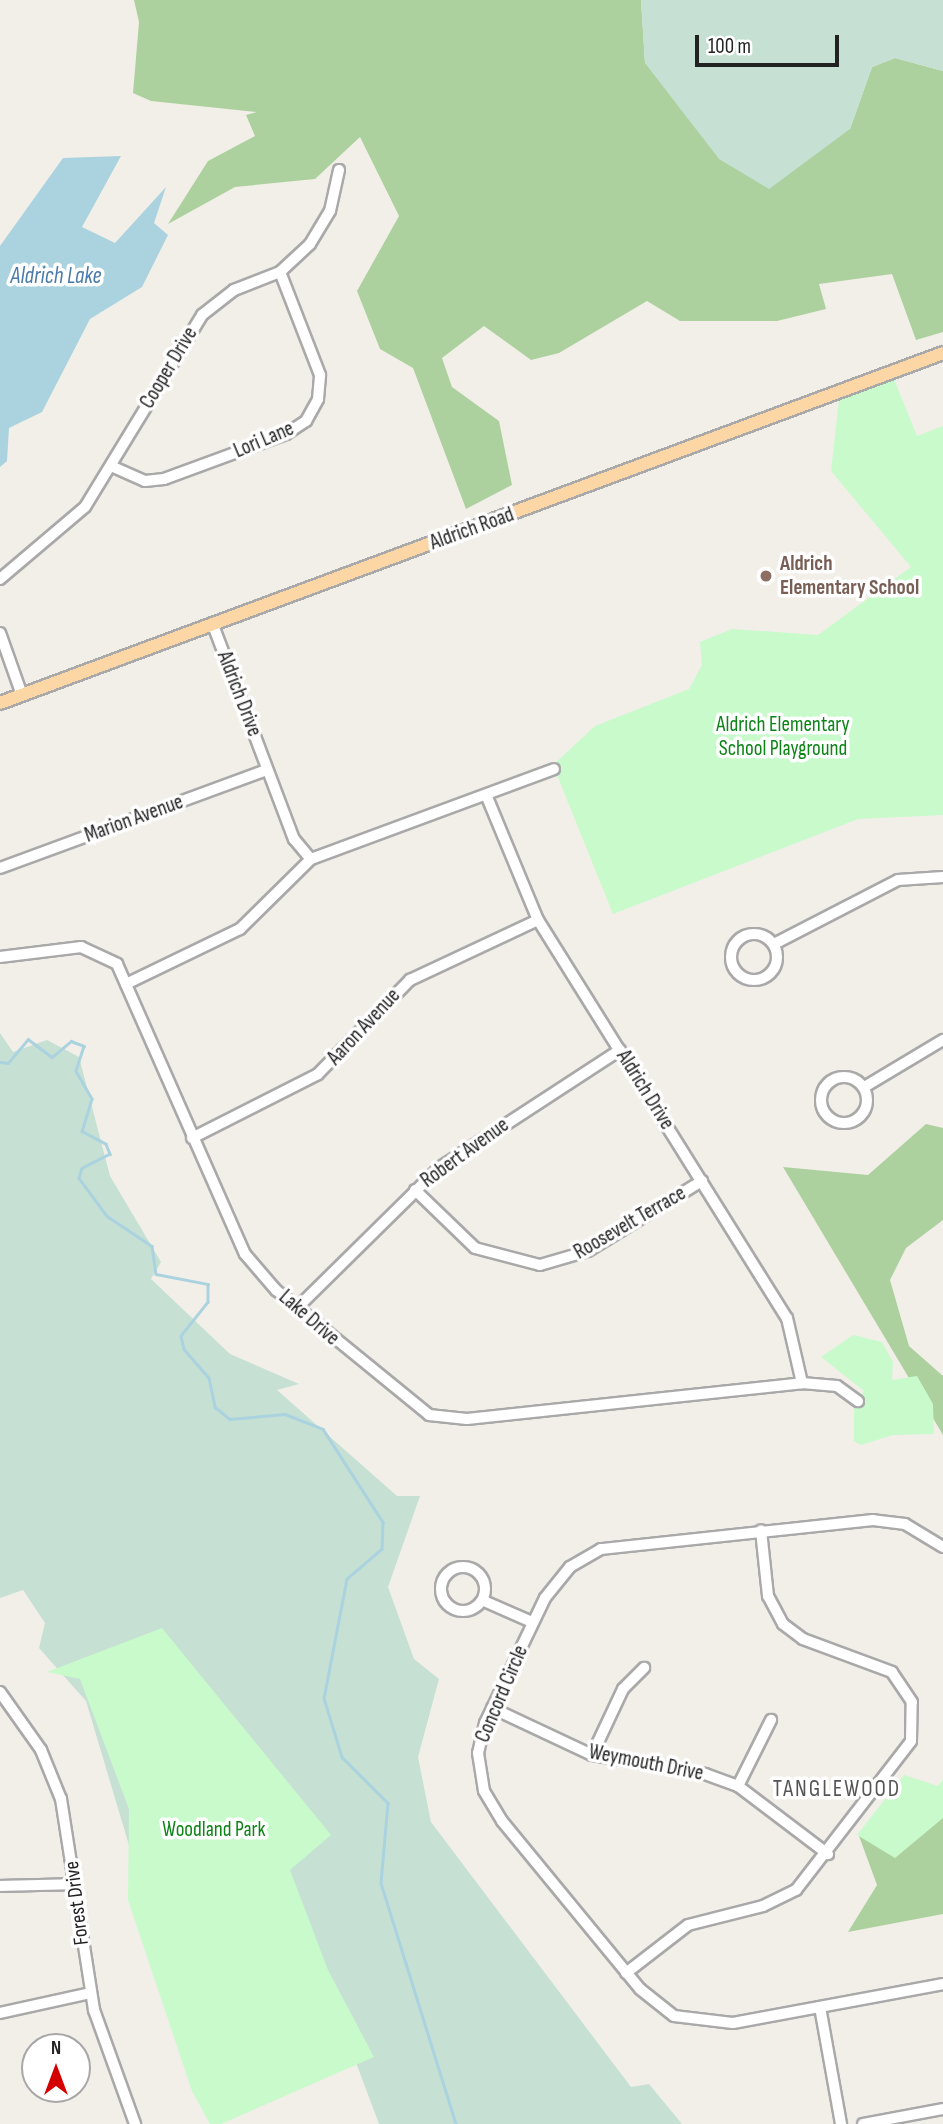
<!DOCTYPE html>
<html>
<head>
<meta charset="utf-8">
<style>
  body { margin:0 }
  #map { position:relative; width:943px; height:2124px; overflow:hidden; background:#f2efe9; font-family:"Sofia Sans Condensed",sans-serif }
  div>[style] { position:absolute }
  .forest>* { inset:0; background:#add19e }
  .wetland>* { inset:0; background:#c6e0d4 }
  .park>* { inset:0; background:#c8facc }
  .water>* { inset:0; background:#aad3df }
  .stream>* { height:2.5px; margin:-1.25px; padding:0 1.25px; transform-origin:1.25px; border-radius:1.25px; background:#aad3df }
  .roads { filter:drop-shadow(2px 0 #a9a9a9) drop-shadow(-2px 0 #a9a9a9) drop-shadow(0 2px #a9a9a9) drop-shadow(0 -2px #a9a9a9) }
  .minor>* { height:10px; margin:-5px; padding:0 5px; transform-origin:5px; border-radius:5px; background:#fff }
  .minor>.ring { margin:-5px; padding:0; box-sizing:content-box; background:none; border:10px solid #fff; border-radius:50% }
  .major>* { height:12px; margin:-6px; padding:0 6px; transform-origin:6px; border-radius:6px; background:#fcd6a4 }
  .dots>* { width:19px; height:19px; translate:-50% -50%; box-sizing:border-box; border:4px solid #fff; border-radius:50% }
  span { translate:-50% -50%; white-space:nowrap; text-align:center; line-height:1.15; -webkit-text-stroke:7px #fff; paint-order:stroke }
  .street-label { font-size:21px; color:#222 }
  .education-label { font-size:21px; color:#785e54; font-weight:700 }
  .left { translate:0 -50%; text-align:left }
  .park-label { font-size:21px; color:#0c8416 }
  .water-label { font-size:23px; color:#4a7aab; font-style:italic }
  .neighbourhood-label { font-size:23px; color:#555; letter-spacing:2px }
  .north { position:absolute; left:21px; top:2033px; width:70px; height:70px; box-sizing:border-box; background:#fff; border:2px solid #a7a7a7; border-radius:50%; rotate:0deg; font-size:19px; font-weight:700; line-height:28px; text-align:center; color:#222 }
  .north::after { content:''; display:block; margin:auto; width:24px; height:32px; background:#d40000; clip-path:polygon(50% 0,100% 100%,50% 72%,0 100%) }
  .scale { position:absolute; left:695px; top:35px; width:144px; height:32px; box-sizing:border-box; border:4px solid #222; border-top:0; padding-left:9px; font-size:21px; line-height:24px; white-space:nowrap; color:#222; -webkit-text-stroke:5px #fff; paint-order:stroke }
</style>
</head>
<body>
<div id="map">
  <div class="forest">
    <i style="clip-path:polygon(134px 0,641px 0,645px 63px,850px 129px,872px 67px,895px 58px,943px 71px,943px 332px,916px 340px,892px 274px,819px 284px,826px 309px,777px 321px,680px 321px,647px 301px,559px 353px,531px 360px,484px 326px,442px 358px,452px 387px,499px 421px,512px 485px,466px 509px,413px 368px,380px 349px,357px 291px,399px 216px,360px 137px,315px 179px,235px 187px,168px 224px,208px 161px,255px 136px,246px 115px,257px 112px,151px 101px,133px 93px,139px 22px)"></i>
    <i style="clip-path:polygon(926px 1124px,943px 1128px,943px 1220px,906px 1248px,890px 1280px,909px 1346px,943px 1376px,943px 1435px,783px 1167px,868px 1175px)"></i>
    <i style="clip-path:polygon(943px 1798px,943px 1914px,848px 1932px,877px 1885px,859px 1836px)"></i>
  </div>
  <div class="wetland">
    <i style="clip-path:polygon(641px 0,943px 0,943px 71px,895px 58px,872px 67px,850px 129px,769px 189px,719px 159px,645px 63px)"></i>
    <i style="clip-path:polygon(0 1033px,13px 1052px,47px 1040px,79px 1057px,110px 1176px,161px 1262px,151px 1279px,230px 1354px,299px 1384px,277px 1390px,397px 1496px,420px 1496px,388px 1587px,414px 1659px,439px 1679px,418px 1757px,431px 1822px,631px 2087px,649px 2084px,682px 2124px,379px 2124px,355px 2060px,134px 1862px,86px 1701px,39px 1648px,45px 1623px,23px 1590px,0 1598px)"></i>
  </div>
  <div class="park">
    <i style="clip-path:polygon(891px 372px,917px 436px,943px 426px,943px 815px,858px 819px,613px 914px,553px 765px,595px 726px,689px 689px,702px 665px,700px 642px,732px 629px,818px 635px,911px 567px,831px 471px,840px 390px)"></i>
    <i style="clip-path:polygon(853px 1335px,882px 1342px,893px 1362px,892px 1380px,917px 1376px,933px 1404px,934px 1434px,893px 1435px,861px 1445px,854px 1441px,854px 1407px,864px 1391px,821px 1357px)"></i>
    <i style="clip-path:polygon(162px 1628px,331px 1835px,290px 1870px,328px 1970px,374px 2057px,221px 2124px,210px 2124px,192px 2091px,128px 1900px,129px 1809px,80px 1679px,47px 1672px)"></i>
    <i style="clip-path:polygon(904px 1775px,938px 1786px,943px 1779px,943px 1818px,895px 1858px,857px 1835px)"></i>
  </div>
  <div class="water">
    <i style="clip-path:polygon(121px 156px,82px 227px,115px 243px,166px 187px,154px 223px,168px 235px,142px 287px,90px 319px,42px 412px,9px 428px,7px 461px,0 467px,0 246px,63px 158px)"></i>
  </div>
  <div class="stream">
    <i style="left:0;top:1062px;width:8px;rotate:7deg"></i>
    <i style="left:8px;top:1063px;width:31px;rotate:-50deg"></i>
    <i style="left:28px;top:1039px;width:30px;rotate:37deg"></i>
    <i style="left:52px;top:1057px;width:25px;rotate:-40deg"></i>
    <i style="left:71px;top:1041px;width:14px;rotate:21deg"></i>
    <i style="left:84px;top:1046px;width:26px;rotate:108deg"></i>
    <i style="left:76px;top:1071px;width:32px;rotate:60deg"></i>
    <i style="left:92px;top:1099px;width:34px;rotate:107deg"></i>
    <i style="left:82px;top:1131px;width:27px;rotate:28deg"></i>
    <i style="left:106px;top:1144px;width:11px;rotate:68deg"></i>
    <i style="left:110px;top:1154px;width:31px;rotate:153deg"></i>
    <i style="left:82px;top:1168px;width:10px;rotate:107deg"></i>
    <i style="left:79px;top:1178px;width:47px;rotate:53.6deg"></i>
    <i style="left:107px;top:1216px;width:54px;rotate:33.7deg"></i>
    <i style="left:152px;top:1246px;width:28px;rotate:82deg"></i>
    <i style="left:156px;top:1274px;width:53px;rotate:10.9deg"></i>
    <i style="left:208px;top:1284px;width:18px;rotate:90deg"></i>
    <i style="left:208px;top:1302px;width:43px;rotate:128.5deg"></i>
    <i style="left:181px;top:1336px;width:13px;rotate:77deg"></i>
    <i style="left:184px;top:1349px;width:38px;rotate:49deg"></i>
    <i style="left:209px;top:1378px;width:30px;rotate:78deg"></i>
    <i style="left:215px;top:1407px;width:19px;rotate:39deg"></i>
    <i style="left:230px;top:1419px;width:55px;rotate:-5.2deg"></i>
    <i style="left:285px;top:1414px;width:41px;rotate:21.5deg"></i>
    <i style="left:323px;top:1429px;width:111px;rotate:57.2deg"></i>
    <i style="left:383px;top:1522px;width:27px;rotate:92deg"></i>
    <i style="left:382px;top:1549px;width:46px;rotate:139.4deg"></i>
    <i style="left:347px;top:1579px;width:121px;rotate:100.9deg"></i>
    <i style="left:324px;top:1698px;width:62px;rotate:73deg"></i>
    <i style="left:342px;top:1757px;width:65px;rotate:45deg"></i>
    <i style="left:388px;top:1803px;width:80px;rotate:95deg"></i>
    <i style="left:381px;top:1883px;width:252px;rotate:72.7deg"></i>
  </div>
  <div class="roads">
    <div class="minor">
      <i style="left:111px;top:466px;width:37px;rotate:24deg"></i>
      <i style="left:145px;top:481px;width:19px;rotate:-6deg"></i>
      <i style="left:164px;top:479px;width:130px;rotate:-20.2deg"></i>
      <i style="left:286px;top:434px;width:24px;rotate:-33deg"></i>
      <i style="left:306px;top:421px;width:25px;rotate:-61deg"></i>
      <i style="left:318px;top:399px;width:24px;rotate:-85deg"></i>
      <i style="left:320px;top:375px;width:110px;rotate:-111.2deg"></i>
      <i style="left:0;top:579px;width:111px;rotate:-40.3deg"></i>
      <i style="left:85px;top:507px;width:225px;rotate:-58.6deg"></i>
      <i style="left:202px;top:315px;width:41px;rotate:-38deg"></i>
      <i style="left:234px;top:290px;width:49px;rotate:-21.4deg"></i>
      <i style="left:280px;top:272px;width:41px;rotate:-43deg"></i>
      <i style="left:310px;top:244px;width:39px;rotate:-59deg"></i>
      <i style="left:330px;top:211px;width:42px;rotate:-77.6deg"></i>
      <i style="left:213px;top:625px;width:229px;rotate:69.3deg"></i>
      <i style="left:294px;top:839px;width:26px;rotate:50deg"></i>
      <i style="left:311px;top:859px;width:259px;rotate:-20.3deg"></i>
      <i style="left:0;top:633px;width:66px;rotate:70.5deg"></i>
      <i style="left:487px;top:797px;width:133px;rotate:67.5deg"></i>
      <i style="left:538px;top:920px;width:469px;rotate:58deg"></i>
      <i style="left:787px;top:1318px;width:67px;rotate:77deg"></i>
      <i style="left:0;top:868px;width:284px;rotate:-20.2deg"></i>
      <i class="ring" style="left:731px;top:934px;width:36px;height:36px"></i>
      <i style="left:776px;top:943px;width:137px;rotate:-27.3deg"></i>
      <i style="left:898px;top:880px;width:45px;rotate:-3.8deg"></i>
      <i style="left:0;top:957px;width:82px;rotate:-7deg"></i>
      <i style="left:81px;top:947px;width:40px;rotate:25deg"></i>
      <i style="left:117px;top:964px;width:317px;rotate:66.2deg"></i>
      <i style="left:245px;top:1254px;width:48px;rotate:49.3deg"></i>
      <i style="left:276px;top:1290px;width:198px;rotate:39.2deg"></i>
      <i style="left:429px;top:1415px;width:38px;rotate:6deg"></i>
      <i style="left:467px;top:1419px;width:337px;rotate:-6.1deg"></i>
      <i style="left:802px;top:1383px;width:35px;rotate:5deg"></i>
      <i style="left:837px;top:1386px;width:26px;rotate:36deg"></i>
      <i style="left:126px;top:984px;width:127px;rotate:-25.8deg"></i>
      <i style="left:240px;top:929px;width:100px;rotate:-44.6deg"></i>
      <i class="ring" style="left:821px;top:1077px;width:36px;height:36px"></i>
      <i style="left:866px;top:1086px;width:90px;rotate:-30.9deg"></i>
      <i style="left:192px;top:1138px;width:141px;rotate:-26.9deg"></i>
      <i style="left:318px;top:1074px;width:132px;rotate:-45.6deg"></i>
      <i style="left:410px;top:980px;width:141px;rotate:-25.1deg"></i>
      <i style="left:415px;top:1190px;width:83px;rotate:44deg"></i>
      <i style="left:475px;top:1248px;width:67px;rotate:14.7deg"></i>
      <i style="left:540px;top:1265px;width:50px;rotate:-16.3deg"></i>
      <i style="left:588px;top:1251px;width:134px;rotate:-31.6deg"></i>
      <i style="left:297px;top:1308px;width:199px;rotate:-44.6deg"></i>
      <i style="left:439px;top:1168px;width:216px;rotate:-33.1deg"></i>
      <i style="left:943px;top:1547px;width:44px;rotate:-148.8deg"></i>
      <i style="left:905px;top:1524px;width:32px;rotate:-173deg"></i>
      <i style="left:873px;top:1520px;width:274px;rotate:173.9deg"></i>
      <i style="left:601px;top:1549px;width:36px;rotate:150deg"></i>
      <i style="left:570px;top:1567px;width:40px;rotate:129deg"></i>
      <i style="left:545px;top:1598px;width:139px;rotate:115.6deg"></i>
      <i style="left:485px;top:1723px;width:31px;rotate:103deg"></i>
      <i style="left:478px;top:1753px;width:38px;rotate:81deg"></i>
      <i style="left:484px;top:1791px;width:35px;rotate:59deg"></i>
      <i style="left:502px;top:1821px;width:217px;rotate:50.6deg"></i>
      <i style="left:640px;top:1989px;width:43px;rotate:38.5deg"></i>
      <i style="left:674px;top:2016px;width:59px;rotate:6.8deg"></i>
      <i style="left:733px;top:2023px;width:214px;rotate:-10.5deg"></i>
      <i class="ring" style="left:441px;top:1567px;width:34px;height:34px"></i>
      <i style="left:484px;top:1601px;width:52px;rotate:23.6deg"></i>
      <i style="left:0;top:1692px;width:71px;rotate:54.7deg"></i>
      <i style="left:41px;top:1750px;width:53px;rotate:67.8deg"></i>
      <i style="left:61px;top:1799px;width:214px;rotate:81.1deg"></i>
      <i style="left:94px;top:2010px;width:121px;rotate:70.2deg"></i>
      <i style="left:492px;top:1708px;width:110px;rotate:25.2deg"></i>
      <i style="left:592px;top:1755px;width:115px;rotate:9.5deg"></i>
      <i style="left:705px;top:1774px;width:35px;rotate:20deg"></i>
      <i style="left:738px;top:1786px;width:113px;rotate:37.1deg"></i>
      <i style="left:592px;top:1755px;width:73px;rotate:-64.8deg"></i>
      <i style="left:623px;top:1689px;width:30px;rotate:-45deg"></i>
      <i style="left:738px;top:1786px;width:74px;rotate:-63.4deg"></i>
      <i style="left:0;top:1886px;width:75px;rotate:-1.5deg"></i>
      <i style="left:626px;top:1973px;width:78px;rotate:-37.7deg"></i>
      <i style="left:688px;top:1925px;width:77px;rotate:-14.2deg"></i>
      <i style="left:763px;top:1906px;width:37px;rotate:-26deg"></i>
      <i style="left:796px;top:1890px;width:188px;rotate:-52.3deg"></i>
      <i style="left:911px;top:1741px;width:39px;rotate:-89deg"></i>
      <i style="left:912px;top:1702px;width:36px;rotate:-124deg"></i>
      <i style="left:892px;top:1672px;width:95px;rotate:-159.7deg"></i>
      <i style="left:803px;top:1639px;width:25px;rotate:-143deg"></i>
      <i style="left:783px;top:1624px;width:32px;rotate:-118deg"></i>
      <i style="left:768px;top:1596px;width:66px;rotate:-96.1deg"></i>
      <i style="left:820px;top:2007px;width:119px;rotate:79.8deg"></i>
      <i style="left:0;top:2013px;width:93px;rotate:-12.4deg"></i>
      <i style="left:863px;top:2124px;width:81px;rotate:-10.6deg"></i>
    </div>
    <div class="major">
      <i style="left:0;top:703px;width:1006px;rotate:-20.36deg"></i>
    </div>
  </div>
  <div class="dots">
    <i style="left:766px;top:576px;background:#8d6e63"></i>
  </div>
  <div class="street-label">
    <span style="left:169px;top:368px;rotate:-59deg">Cooper Drive</span>
    <span style="left:264px;top:440px;rotate:-23deg">Lori Lane</span>
    <span style="left:472px;top:529px;rotate:-20deg">Aldrich Road</span>
    <span style="left:239px;top:694px;rotate:69deg">Aldrich Drive</span>
    <span style="left:134px;top:819px;rotate:-20deg">Marion Avenue</span>
    <span style="left:364px;top:1027px;rotate:-47deg">Aaron Avenue</span>
    <span style="left:645px;top:1090px;rotate:58deg">Aldrich Drive</span>
    <span style="left:465px;top:1153px;rotate:-36deg">Robert Avenue</span>
    <span style="left:630px;top:1223px;rotate:-30deg">Roosevelt Terrace</span>
    <span style="left:309px;top:1318px;rotate:41deg">Lake Drive</span>
    <span style="left:502px;top:1694px;rotate:-67deg">Concord Circle</span>
    <span style="left:646px;top:1763px;rotate:11deg">Weymouth Drive</span>
    <span style="left:77px;top:1903px;rotate:-97deg">Forest Drive</span>
  </div>
  <div class="education-label">
    <span class="left" style="left:780px;top:576px">Aldrich<br>Elementary School</span>
  </div>
  <div class="park-label">
    <span style="left:783px;top:737px">Aldrich Elementary<br>School Playground</span>
    <span style="left:214px;top:1830px">Woodland Park</span>
  </div>
  <div class="water-label">
    <span style="left:56px;top:276px">Aldrich Lake</span>
  </div>
  <div class="neighbourhood-label">
    <span style="left:837px;top:1789px">TANGLEWOOD</span>
  </div>
  <div class="north">N</div>
  <div class="scale">100 m</div>
</div>
</body>
</html>
